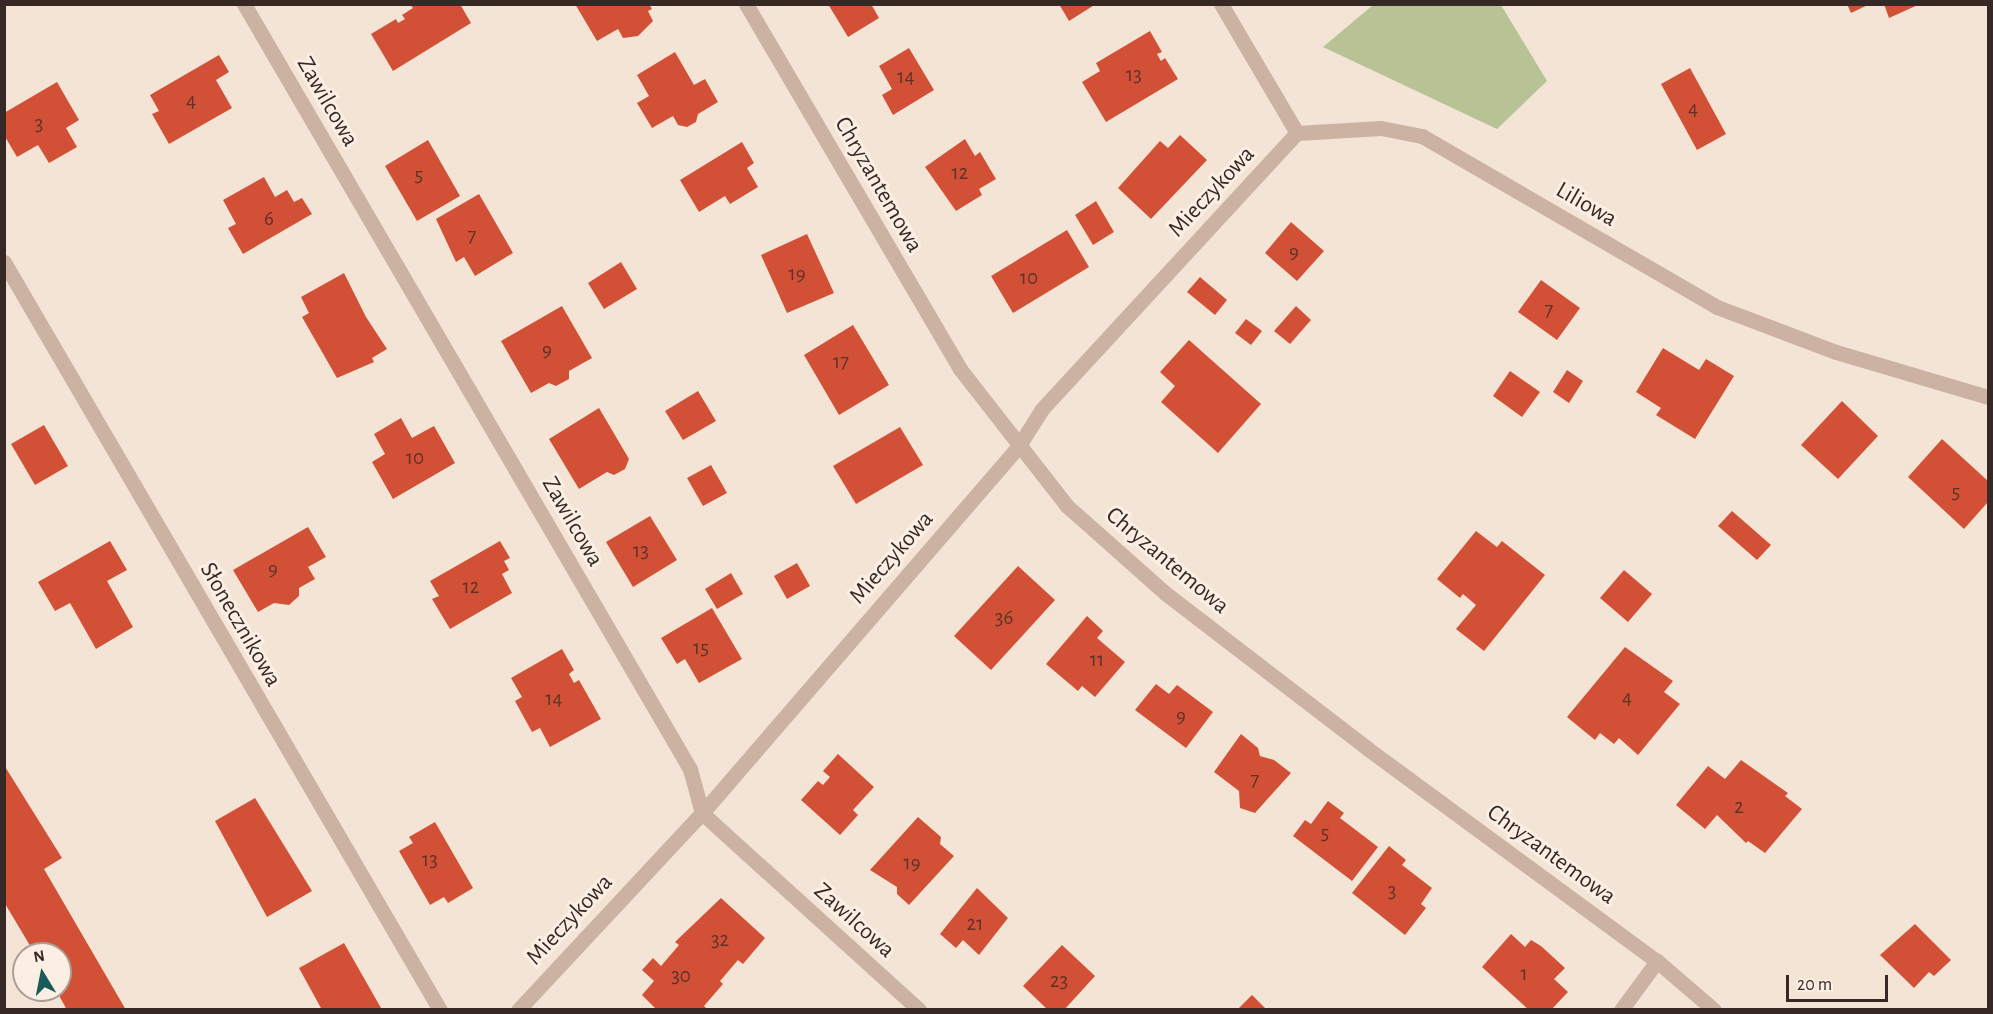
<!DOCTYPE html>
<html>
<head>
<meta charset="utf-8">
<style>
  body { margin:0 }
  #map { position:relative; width:1993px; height:1014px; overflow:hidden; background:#f3e4d6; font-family:"Alegreya Sans",sans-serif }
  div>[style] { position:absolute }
  .green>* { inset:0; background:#b7c395 }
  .building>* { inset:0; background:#d25136 }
  .street>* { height:15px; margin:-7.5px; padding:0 7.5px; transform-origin:7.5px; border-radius:7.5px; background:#ccb2a2 }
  span { translate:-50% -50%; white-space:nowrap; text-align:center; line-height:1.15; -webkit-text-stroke:6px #fbeee3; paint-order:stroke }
  .number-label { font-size:21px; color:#5d3329 }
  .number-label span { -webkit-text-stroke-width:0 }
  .street-label { font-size:24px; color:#362925 }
  .frame { position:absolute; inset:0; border:6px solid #362925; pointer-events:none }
  .north { position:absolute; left:12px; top:942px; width:60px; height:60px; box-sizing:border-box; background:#fbeee3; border:2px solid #ac9f97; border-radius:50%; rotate:350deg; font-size:16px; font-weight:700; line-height:24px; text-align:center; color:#362925 }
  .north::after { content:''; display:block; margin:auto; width:21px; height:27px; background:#175b5b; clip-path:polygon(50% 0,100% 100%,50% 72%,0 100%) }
  .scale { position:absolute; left:1786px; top:975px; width:102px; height:27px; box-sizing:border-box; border:3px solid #362925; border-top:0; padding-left:8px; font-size:18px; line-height:21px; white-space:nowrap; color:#362925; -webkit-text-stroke:4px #fbeee3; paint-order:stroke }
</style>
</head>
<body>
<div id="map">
  <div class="green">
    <i style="clip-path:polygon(1373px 5px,1501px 5px,1547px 81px,1497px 129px,1323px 47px)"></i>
  </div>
  <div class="building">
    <i style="clip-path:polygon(410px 4px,460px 4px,471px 23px,393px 71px,371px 34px,396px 19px,398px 23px,405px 19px,402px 15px,413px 8px)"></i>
    <i style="clip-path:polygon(575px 4px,649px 4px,652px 9px,648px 11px,653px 21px,638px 36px,623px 38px,618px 29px,597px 41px)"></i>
    <i style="clip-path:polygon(828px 4px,871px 4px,879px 18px,848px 37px)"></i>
    <i style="clip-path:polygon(1059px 4px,1096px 4px,1069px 21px)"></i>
    <i style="clip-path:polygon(1847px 4px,1870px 4px,1851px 13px)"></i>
    <i style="clip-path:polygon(1884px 4px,1920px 4px,1889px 18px)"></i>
    <i style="clip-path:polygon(1150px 31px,1162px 52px,1157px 54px,1161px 61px,1165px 58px,1178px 79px,1106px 122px,1082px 82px,1100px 71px,1096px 63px)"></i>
    <i style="clip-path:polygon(909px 48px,934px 90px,893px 115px,882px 95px,892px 89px,879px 66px)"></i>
    <i style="clip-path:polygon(675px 52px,694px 85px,705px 79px,718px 102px,698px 114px,696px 122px,687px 127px,678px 125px,673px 116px,652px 128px,637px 103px,649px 96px,637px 75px)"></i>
    <i style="clip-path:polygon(219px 55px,229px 72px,216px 80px,232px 108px,169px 144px,152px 114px,159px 111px,150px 95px)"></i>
    <i style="clip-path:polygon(1690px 68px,1726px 134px,1697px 150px,1661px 84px)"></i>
    <i style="clip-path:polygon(57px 82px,79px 120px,66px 128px,77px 147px,49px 163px,38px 145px,17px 157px,4px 135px,4px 113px)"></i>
    <i style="clip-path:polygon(1180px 135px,1207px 160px,1151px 219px,1118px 188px,1160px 141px,1168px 148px)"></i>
    <i style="clip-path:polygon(965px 139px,975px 156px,980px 152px,996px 179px,979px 189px,982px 195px,956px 211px,925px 167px)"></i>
    <i style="clip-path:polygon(428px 140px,460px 196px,417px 221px,385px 166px)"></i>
    <i style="clip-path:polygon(742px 142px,754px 163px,747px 168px,758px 187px,730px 204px,725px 196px,699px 212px,680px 180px)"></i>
    <i style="clip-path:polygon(264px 177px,275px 197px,287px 190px,294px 202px,302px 198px,312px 214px,243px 254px,228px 228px,236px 224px,223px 200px)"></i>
    <i style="clip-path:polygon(479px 194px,513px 253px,475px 276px,464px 257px,456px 262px,436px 219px)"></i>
    <i style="clip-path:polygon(1096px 201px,1114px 232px,1093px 245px,1075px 215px)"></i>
    <i style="clip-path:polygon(1291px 222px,1324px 251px,1297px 281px,1265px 253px)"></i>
    <i style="clip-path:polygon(1067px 230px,1089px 267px,1013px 313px,991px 276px)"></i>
    <i style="clip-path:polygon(807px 234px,834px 293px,787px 313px,761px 255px)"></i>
    <i style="clip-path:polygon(621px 262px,637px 289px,604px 309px,588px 283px)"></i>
    <i style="clip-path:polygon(344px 273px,366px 317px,387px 349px,372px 358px,374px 362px,337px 378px,302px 317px,309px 313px,301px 297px)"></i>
    <i style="clip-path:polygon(1200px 277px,1227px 300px,1215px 315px,1187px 292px)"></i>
    <i style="clip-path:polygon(1541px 280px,1580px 308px,1557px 340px,1518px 312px)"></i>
    <i style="clip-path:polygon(562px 306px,592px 358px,569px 371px,569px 379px,556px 386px,549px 383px,531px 393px,501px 341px)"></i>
    <i style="clip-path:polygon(1296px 306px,1311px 320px,1290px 344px,1274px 331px)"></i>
    <i style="clip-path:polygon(1246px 319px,1262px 331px,1251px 345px,1235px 333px)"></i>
    <i style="clip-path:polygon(853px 325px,889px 385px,839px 415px,804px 355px)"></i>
    <i style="clip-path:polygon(1189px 340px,1261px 404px,1218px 453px,1161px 402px,1175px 386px,1160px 372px)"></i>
    <i style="clip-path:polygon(1663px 348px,1699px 370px,1706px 359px,1734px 376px,1695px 439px,1656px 415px,1661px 408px,1636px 392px)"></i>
    <i style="clip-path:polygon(1567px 370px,1583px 381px,1569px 403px,1553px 392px)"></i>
    <i style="clip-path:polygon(1510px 371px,1540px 392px,1522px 417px,1493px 396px)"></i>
    <i style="clip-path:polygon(698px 391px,716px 421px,683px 440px,665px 411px)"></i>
    <i style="clip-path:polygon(1842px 401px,1878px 436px,1838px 479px,1801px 445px)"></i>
    <i style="clip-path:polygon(599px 408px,629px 459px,625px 469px,614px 475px,607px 472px,579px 489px,549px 439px)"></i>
    <i style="clip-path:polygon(401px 418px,412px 438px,434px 426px,455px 463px,393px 499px,372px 462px,385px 454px,374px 434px)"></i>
    <i style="clip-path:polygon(44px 425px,68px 466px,35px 485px,11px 444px)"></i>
    <i style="clip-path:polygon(900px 427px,923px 465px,856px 504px,833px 466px)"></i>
    <i style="clip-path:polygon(1942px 439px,1988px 481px,1988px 502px,1964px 529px,1908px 477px)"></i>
    <i style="clip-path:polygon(711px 465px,727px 493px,703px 506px,687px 478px)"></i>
    <i style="clip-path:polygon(1732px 511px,1771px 545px,1757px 560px,1718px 526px)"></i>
    <i style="clip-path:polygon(650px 516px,677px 560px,633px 587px,606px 542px)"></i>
    <i style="clip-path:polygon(308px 527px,326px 557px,308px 567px,315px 579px,299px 588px,299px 596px,289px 605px,274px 603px,258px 612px,233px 570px)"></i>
    <i style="clip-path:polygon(1476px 531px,1497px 547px,1502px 541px,1545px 575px,1484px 651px,1456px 629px,1476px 605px,1463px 594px,1460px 598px,1437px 579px)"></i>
    <i style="clip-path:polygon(110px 541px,127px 570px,107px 581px,133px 627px,96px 649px,70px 603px,55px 611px,38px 582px)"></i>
    <i style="clip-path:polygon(500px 541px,510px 558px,504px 561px,509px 570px,502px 574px,512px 593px,450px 629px,432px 599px,439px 596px,430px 581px)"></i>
    <i style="clip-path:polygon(797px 563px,810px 586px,787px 599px,774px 576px)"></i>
    <i style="clip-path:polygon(1018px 566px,1055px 600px,991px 670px,954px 636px)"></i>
    <i style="clip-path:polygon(1624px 570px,1652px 594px,1628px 622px,1600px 598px)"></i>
    <i style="clip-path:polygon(731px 573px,743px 594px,717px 609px,705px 589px)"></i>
    <i style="clip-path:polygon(712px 608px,742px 659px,699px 683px,685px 659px,677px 664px,661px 638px)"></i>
    <i style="clip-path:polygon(1087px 616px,1103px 631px,1097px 638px,1125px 662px,1095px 697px,1082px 686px,1078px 691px,1046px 664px)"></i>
    <i style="clip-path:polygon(1625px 647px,1673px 681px,1664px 692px,1680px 704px,1638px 755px,1619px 738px,1614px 744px,1600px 733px,1595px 740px,1567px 717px)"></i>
    <i style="clip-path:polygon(562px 649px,574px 670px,569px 674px,574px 683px,579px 680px,601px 719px,550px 747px,540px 728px,532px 732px,515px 701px,522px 697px,511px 678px)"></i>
    <i style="clip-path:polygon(1156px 684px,1169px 694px,1177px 685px,1213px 712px,1186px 748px,1135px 710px)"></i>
    <i style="clip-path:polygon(1241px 734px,1258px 748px,1260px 756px,1274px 760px,1291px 773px,1255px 813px,1240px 808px,1239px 791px,1214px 772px)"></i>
    <i style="clip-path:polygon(838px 754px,874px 787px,853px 810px,858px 815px,840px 835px,801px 800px,818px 781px,823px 785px,830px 777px,823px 771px)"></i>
    <i style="clip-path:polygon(1741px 760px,1788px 793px,1785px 796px,1802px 809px,1765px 853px,1748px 841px,1746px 843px,1717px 815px,1705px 829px,1676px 805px,1708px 766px,1725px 779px)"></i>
    <i style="clip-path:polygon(4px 765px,62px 858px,44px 869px,126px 1010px,67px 1010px,56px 990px,60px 990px,60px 954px,35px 954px,4px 902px)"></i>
    <i style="clip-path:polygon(255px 798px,312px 891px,267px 917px,215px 821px)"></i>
    <i style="clip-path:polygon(1328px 801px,1344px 813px,1340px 818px,1378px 847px,1352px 881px,1293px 836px,1305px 820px,1311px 824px)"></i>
    <i style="clip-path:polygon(918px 817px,941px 837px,940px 844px,954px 856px,909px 905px,897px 894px,897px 887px,870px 870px)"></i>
    <i style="clip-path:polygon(435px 822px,473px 888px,448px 903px,444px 897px,430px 905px,399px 851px,413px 843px,409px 837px)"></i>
    <i style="clip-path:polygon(1389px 846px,1406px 860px,1402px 865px,1432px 888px,1421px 904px,1426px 908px,1405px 935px,1352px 893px)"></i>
    <i style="clip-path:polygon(977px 888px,1008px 918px,979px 955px,963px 940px,956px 948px,940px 934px)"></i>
    <i style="clip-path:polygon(721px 898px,765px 938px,743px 964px,738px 960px,720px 981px,723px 984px,704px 1006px,708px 1010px,657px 1010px,642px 995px,654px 981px,642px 970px,653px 958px,661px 966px,679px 945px,675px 942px)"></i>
    <i style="clip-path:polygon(1915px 924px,1951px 960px,1934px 976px,1929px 972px,1914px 988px,1880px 955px)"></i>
    <i style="clip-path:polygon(1511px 934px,1525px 947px,1531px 940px,1541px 946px,1565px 968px,1554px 979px,1568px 992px,1551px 1010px,1529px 1010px,1482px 967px)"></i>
    <i style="clip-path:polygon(344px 943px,381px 1008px,378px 1010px,322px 1010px,299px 968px)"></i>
    <i style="clip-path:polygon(1062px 945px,1095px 976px,1064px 1010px,1048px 1010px,1023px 986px)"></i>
    <i style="clip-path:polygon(1252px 995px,1267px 1010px,1237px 1010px)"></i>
  </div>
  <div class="street">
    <i style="left:244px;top:4px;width:886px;rotate:59.76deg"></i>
    <i style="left:690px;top:769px;width:46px;rotate:74.7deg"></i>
    <i style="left:702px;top:813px;width:293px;rotate:42.2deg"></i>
    <i style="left:746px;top:4px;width:423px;rotate:59.6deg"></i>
    <i style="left:960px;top:369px;width:174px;rotate:52deg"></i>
    <i style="left:1067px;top:506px;width:131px;rotate:41.6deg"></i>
    <i style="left:1165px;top:593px;width:256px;rotate:37.5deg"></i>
    <i style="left:1368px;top:749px;width:358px;rotate:36.3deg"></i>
    <i style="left:1657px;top:961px;width:75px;rotate:40.7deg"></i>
    <i style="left:1221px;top:4px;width:150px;rotate:59.5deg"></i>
    <i style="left:1297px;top:133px;width:84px;rotate:-3.4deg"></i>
    <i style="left:1381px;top:128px;width:42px;rotate:11deg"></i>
    <i style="left:1422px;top:136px;width:341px;rotate:30.1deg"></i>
    <i style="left:1717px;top:307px;width:127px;rotate:20.7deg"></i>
    <i style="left:1836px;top:352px;width:159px;rotate:16.5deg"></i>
    <i style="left:4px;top:262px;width:866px;rotate:59.76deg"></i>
    <i style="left:518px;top:1010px;width:270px;rotate:-47deg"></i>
    <i style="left:702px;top:813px;width:484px;rotate:-49.2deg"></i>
    <i style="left:1018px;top:447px;width:45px;rotate:-57.7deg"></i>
    <i style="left:1042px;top:409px;width:376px;rotate:-47.3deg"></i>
    <i style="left:1621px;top:1010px;width:61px;rotate:-53.7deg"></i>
  </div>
  <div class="number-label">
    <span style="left:1134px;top:75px">13</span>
    <span style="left:906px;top:77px">14</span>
    <span style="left:191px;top:101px">4</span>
    <span style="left:1693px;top:109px">4</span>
    <span style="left:39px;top:124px">3</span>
    <span style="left:960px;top:173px">12</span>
    <span style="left:419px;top:175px">5</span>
    <span style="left:269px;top:219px">6</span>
    <span style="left:472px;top:236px">7</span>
    <span style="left:1294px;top:252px">9</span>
    <span style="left:797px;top:274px">19</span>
    <span style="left:1029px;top:278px">10</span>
    <span style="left:1549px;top:310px">7</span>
    <span style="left:547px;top:350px">9</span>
    <span style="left:841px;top:362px">17</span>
    <span style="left:415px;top:458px">10</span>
    <span style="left:1956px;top:492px">5</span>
    <span style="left:641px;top:551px">13</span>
    <span style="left:273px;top:569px">9</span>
    <span style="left:471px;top:587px">12</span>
    <span style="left:1004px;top:618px">36</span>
    <span style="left:701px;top:648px">15</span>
    <span style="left:1097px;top:660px">11</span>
    <span style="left:1627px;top:698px">4</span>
    <span style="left:554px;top:699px">14</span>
    <span style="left:1181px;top:716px">9</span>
    <span style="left:1255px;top:780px">7</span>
    <span style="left:1739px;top:807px">2</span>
    <span style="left:1325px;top:833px">5</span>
    <span style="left:430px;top:860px">13</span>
    <span style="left:912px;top:863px">19</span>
    <span style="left:1392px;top:891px">3</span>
    <span style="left:975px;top:924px">21</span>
    <span style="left:720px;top:940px">32</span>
    <span style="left:1524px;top:974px">1</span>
    <span style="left:681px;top:976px">30</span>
    <span style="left:1059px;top:981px">23</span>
  </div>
  <div class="street-label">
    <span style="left:327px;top:102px;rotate:60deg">Zawilcowa</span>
    <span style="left:878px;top:185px;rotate:60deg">Chryzantemowa</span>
    <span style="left:1212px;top:192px;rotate:-47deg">Mieczykowa</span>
    <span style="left:1586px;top:205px;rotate:30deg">Liliowa</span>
    <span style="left:572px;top:522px;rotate:60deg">Zawilcowa</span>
    <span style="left:892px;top:558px;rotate:-49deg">Mieczykowa</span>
    <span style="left:1167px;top:561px;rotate:40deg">Chryzantemowa</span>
    <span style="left:240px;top:625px;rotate:60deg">Słonecznikowa</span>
    <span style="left:1551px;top:855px;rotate:36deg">Chryzantemowa</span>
    <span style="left:570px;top:920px;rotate:-47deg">Mieczykowa</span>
    <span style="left:854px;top:921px;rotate:42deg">Zawilcowa</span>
  </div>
  <div class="frame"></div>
  <div class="north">N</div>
  <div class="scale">20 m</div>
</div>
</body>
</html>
